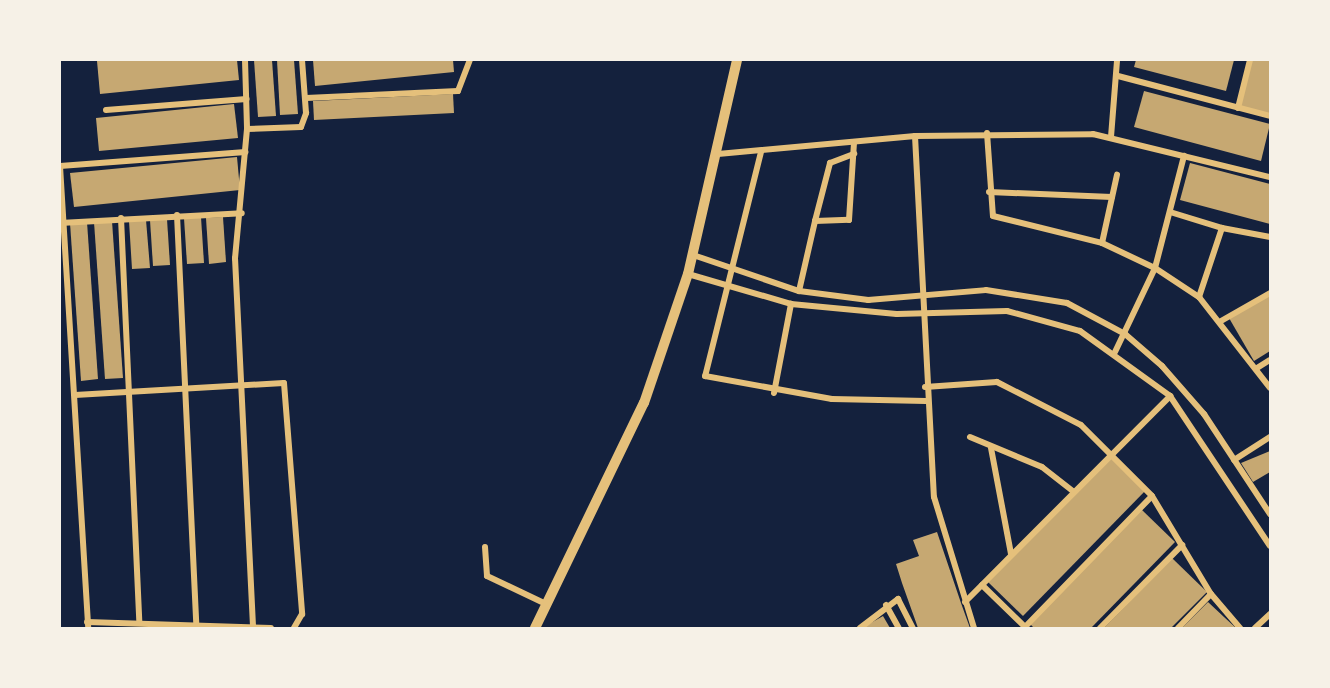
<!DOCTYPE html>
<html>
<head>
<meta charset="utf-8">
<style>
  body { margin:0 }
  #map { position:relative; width:1330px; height:688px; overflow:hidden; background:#14213d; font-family:Mulish,sans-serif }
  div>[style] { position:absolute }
  .building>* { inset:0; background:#c6a872 }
  .minor>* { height:6px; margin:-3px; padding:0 3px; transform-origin:3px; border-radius:3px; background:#e5c07b }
  .primary>* { height:10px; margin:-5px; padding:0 5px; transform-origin:5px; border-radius:5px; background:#e5c07b }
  span { translate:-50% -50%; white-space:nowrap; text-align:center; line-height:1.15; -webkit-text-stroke:7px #f6f1e7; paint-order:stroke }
  .frame { position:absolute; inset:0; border:61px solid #f6f1e7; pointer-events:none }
</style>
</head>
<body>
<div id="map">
  <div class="building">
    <i style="clip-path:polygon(237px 60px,239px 80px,100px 94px,97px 61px)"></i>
    <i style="clip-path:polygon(254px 60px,272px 60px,276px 116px,258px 117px)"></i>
    <i style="clip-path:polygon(277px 60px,294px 60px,298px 114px,280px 115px)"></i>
    <i style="clip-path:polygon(313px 60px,453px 60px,454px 72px,315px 86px)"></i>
    <i style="clip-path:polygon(1136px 60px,1234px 60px,1226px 91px,1134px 67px)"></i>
    <i style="clip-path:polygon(1252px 60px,1270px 60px,1270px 114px,1240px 107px)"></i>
    <i style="clip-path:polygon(1144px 91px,1270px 124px,1261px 161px,1134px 127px)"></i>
    <i style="clip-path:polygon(453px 94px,454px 113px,314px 120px,313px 101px)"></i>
    <i style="clip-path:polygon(234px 104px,238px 138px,99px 151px,96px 118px)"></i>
    <i style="clip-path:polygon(237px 157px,240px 190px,74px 207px,70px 173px)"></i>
    <i style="clip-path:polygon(1190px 163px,1270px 184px,1270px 224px,1180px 200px)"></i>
    <i style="clip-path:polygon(201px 217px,204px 263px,187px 264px,184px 218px)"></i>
    <i style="clip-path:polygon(223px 217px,226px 262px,209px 264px,206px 218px)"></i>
    <i style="clip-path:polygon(167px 219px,170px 265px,153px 266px,150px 220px)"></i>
    <i style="clip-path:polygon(146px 220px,150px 268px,132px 269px,129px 221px)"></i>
    <i style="clip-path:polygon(112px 221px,123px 378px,105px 379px,94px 222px)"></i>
    <i style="clip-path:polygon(87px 222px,98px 379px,81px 381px,70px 223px)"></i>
    <i style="clip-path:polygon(1270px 293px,1270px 351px,1254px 361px,1229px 318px)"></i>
    <i style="clip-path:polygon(1270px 451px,1270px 472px,1253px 482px,1241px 463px)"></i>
    <i style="clip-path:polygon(1111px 457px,1146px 490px,1023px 616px,988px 582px)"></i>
    <i style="clip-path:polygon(1141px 509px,1175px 542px,1091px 628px,1034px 628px,1029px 623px)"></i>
    <i style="clip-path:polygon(937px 532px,961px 603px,970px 628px,918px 628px,902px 583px,896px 564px,919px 556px,913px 540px)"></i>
    <i style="clip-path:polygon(1172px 558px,1207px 592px,1171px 628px,1104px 628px)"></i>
    <i style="clip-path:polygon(1208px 602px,1224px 617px,1236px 628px,1182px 628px)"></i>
    <i style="clip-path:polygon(883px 616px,890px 628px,862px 628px)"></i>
  </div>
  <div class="minor">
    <i style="left:245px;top:60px;width:69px;rotate:88.3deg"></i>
    <i style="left:247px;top:129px;width:130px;rotate:95.3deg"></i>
    <i style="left:235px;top:258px;width:369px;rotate:87.2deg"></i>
    <i style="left:1118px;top:76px;width:157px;rotate:14.7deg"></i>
    <i style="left:306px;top:98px;width:152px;rotate:-2.6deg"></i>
    <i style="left:458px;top:91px;width:33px;rotate:-69deg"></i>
    <i style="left:1238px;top:108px;width:49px;rotate:-76deg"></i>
    <i style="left:106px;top:110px;width:141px;rotate:-4.5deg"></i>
    <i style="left:247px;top:129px;width:54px;rotate:-2.1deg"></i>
    <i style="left:301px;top:127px;width:15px;rotate:-70deg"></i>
    <i style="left:306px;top:113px;width:53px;rotate:-94.3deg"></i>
    <i style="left:987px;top:133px;width:83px;rotate:85.9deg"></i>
    <i style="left:993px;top:216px;width:112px;rotate:13.9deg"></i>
    <i style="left:1102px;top:243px;width:59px;rotate:25.3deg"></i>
    <i style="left:1155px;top:268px;width:53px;rotate:33.4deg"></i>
    <i style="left:1199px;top:297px;width:115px;rotate:52deg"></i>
    <i style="left:915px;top:136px;width:361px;rotate:87deg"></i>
    <i style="left:934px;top:497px;width:137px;rotate:73deg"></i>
    <i style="left:1111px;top:137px;width:77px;rotate:-85.5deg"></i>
    <i style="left:761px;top:152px;width:231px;rotate:104deg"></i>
    <i style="left:705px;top:376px;width:129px;rotate:10.3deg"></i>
    <i style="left:832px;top:399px;width:94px;rotate:1.2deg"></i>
    <i style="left:718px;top:154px;width:198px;rotate:-5.2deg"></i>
    <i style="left:915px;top:136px;width:178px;rotate:-0.6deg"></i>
    <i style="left:1093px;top:134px;width:182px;rotate:13.7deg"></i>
    <i style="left:60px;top:166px;width:463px;rotate:86.5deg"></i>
    <i style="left:60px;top:166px;width:186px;rotate:-4.3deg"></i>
    <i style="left:989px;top:192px;width:123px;rotate:2.3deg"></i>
    <i style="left:1170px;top:212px;width:54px;rotate:17.1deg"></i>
    <i style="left:177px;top:215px;width:409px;rotate:87.3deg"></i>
    <i style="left:121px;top:218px;width:403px;rotate:87.4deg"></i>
    <i style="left:815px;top:221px;width:60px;rotate:-75.5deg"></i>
    <i style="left:830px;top:163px;width:26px;rotate:-21deg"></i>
    <i style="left:60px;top:223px;width:182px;rotate:-3.1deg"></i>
    <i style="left:1102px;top:243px;width:70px;rotate:-77.6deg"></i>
    <i style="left:693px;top:255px;width:112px;rotate:18.8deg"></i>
    <i style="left:799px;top:291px;width:70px;rotate:7.4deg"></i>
    <i style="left:868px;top:300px;width:118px;rotate:-4.8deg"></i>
    <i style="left:986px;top:290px;width:82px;rotate:9.1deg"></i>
    <i style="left:1067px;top:303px;width:66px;rotate:28.1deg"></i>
    <i style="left:1125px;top:334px;width:49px;rotate:40.9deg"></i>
    <i style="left:1162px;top:366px;width:64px;rotate:48.8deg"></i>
    <i style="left:1204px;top:414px;width:120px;rotate:56.6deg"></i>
    <i style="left:688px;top:274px;width:107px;rotate:16.2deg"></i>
    <i style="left:791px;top:304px;width:106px;rotate:5.4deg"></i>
    <i style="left:897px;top:314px;width:110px;rotate:-1.6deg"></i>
    <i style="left:1007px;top:311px;width:76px;rotate:15.3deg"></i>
    <i style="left:1080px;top:331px;width:111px;rotate:35.8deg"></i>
    <i style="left:1170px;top:396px;width:180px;rotate:56.3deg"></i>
    <i style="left:799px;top:291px;width:72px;rotate:-77.1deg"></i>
    <i style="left:815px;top:221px;width:34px;rotate:-2deg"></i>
    <i style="left:849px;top:220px;width:78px;rotate:-86.3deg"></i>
    <i style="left:1199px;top:297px;width:73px;rotate:-71.6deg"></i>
    <i style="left:1222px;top:228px;width:49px;rotate:10.6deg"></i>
    <i style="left:1221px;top:321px;width:56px;rotate:-29.7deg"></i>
    <i style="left:1115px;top:352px;width:93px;rotate:-64.5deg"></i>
    <i style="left:1155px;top:268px;width:116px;rotate:-75.5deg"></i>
    <i style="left:1257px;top:368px;width:15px;rotate:-32deg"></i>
    <i style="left:925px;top:387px;width:72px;rotate:-4deg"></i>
    <i style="left:997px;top:382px;width:94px;rotate:27.1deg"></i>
    <i style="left:1081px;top:425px;width:100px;rotate:45deg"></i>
    <i style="left:1152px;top:496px;width:114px;rotate:59deg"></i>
    <i style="left:1211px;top:594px;width:45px;rotate:49.5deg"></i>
    <i style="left:774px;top:393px;width:91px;rotate:-79.2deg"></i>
    <i style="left:75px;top:395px;width:209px;rotate:-3.3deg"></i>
    <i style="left:284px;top:383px;width:232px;rotate:85.5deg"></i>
    <i style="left:302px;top:614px;width:16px;rotate:120deg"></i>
    <i style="left:970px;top:437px;width:78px;rotate:22.6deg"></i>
    <i style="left:1042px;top:467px;width:39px;rotate:38deg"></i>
    <i style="left:991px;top:448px;width:108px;rotate:79.3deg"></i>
    <i style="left:1234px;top:460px;width:43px;rotate:-32.6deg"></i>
    <i style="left:485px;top:547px;width:29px;rotate:86deg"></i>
    <i style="left:487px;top:576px;width:63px;rotate:25.3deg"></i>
    <i style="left:982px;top:585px;width:60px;rotate:44.3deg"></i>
    <i style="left:965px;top:602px;width:291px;rotate:-45.1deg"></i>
    <i style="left:886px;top:605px;width:26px;rotate:61deg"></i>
    <i style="left:87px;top:622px;width:184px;rotate:1.9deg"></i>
    <i style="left:1025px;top:627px;width:182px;rotate:-45.9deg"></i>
    <i style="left:860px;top:628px;width:48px;rotate:-37.3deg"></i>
    <i style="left:898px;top:599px;width:33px;rotate:63deg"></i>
    <i style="left:1100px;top:628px;width:117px;rotate:-45.3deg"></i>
    <i style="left:1178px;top:628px;width:47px;rotate:-45.9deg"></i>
    <i style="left:1255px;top:628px;width:21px;rotate:-43deg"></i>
  </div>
  <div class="primary">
    <i style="left:535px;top:628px;width:250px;rotate:-64.2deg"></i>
    <i style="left:644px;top:403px;width:136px;rotate:-71.2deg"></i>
    <i style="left:688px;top:274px;width:220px;rotate:-77.1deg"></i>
  </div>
  <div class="frame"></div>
</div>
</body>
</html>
